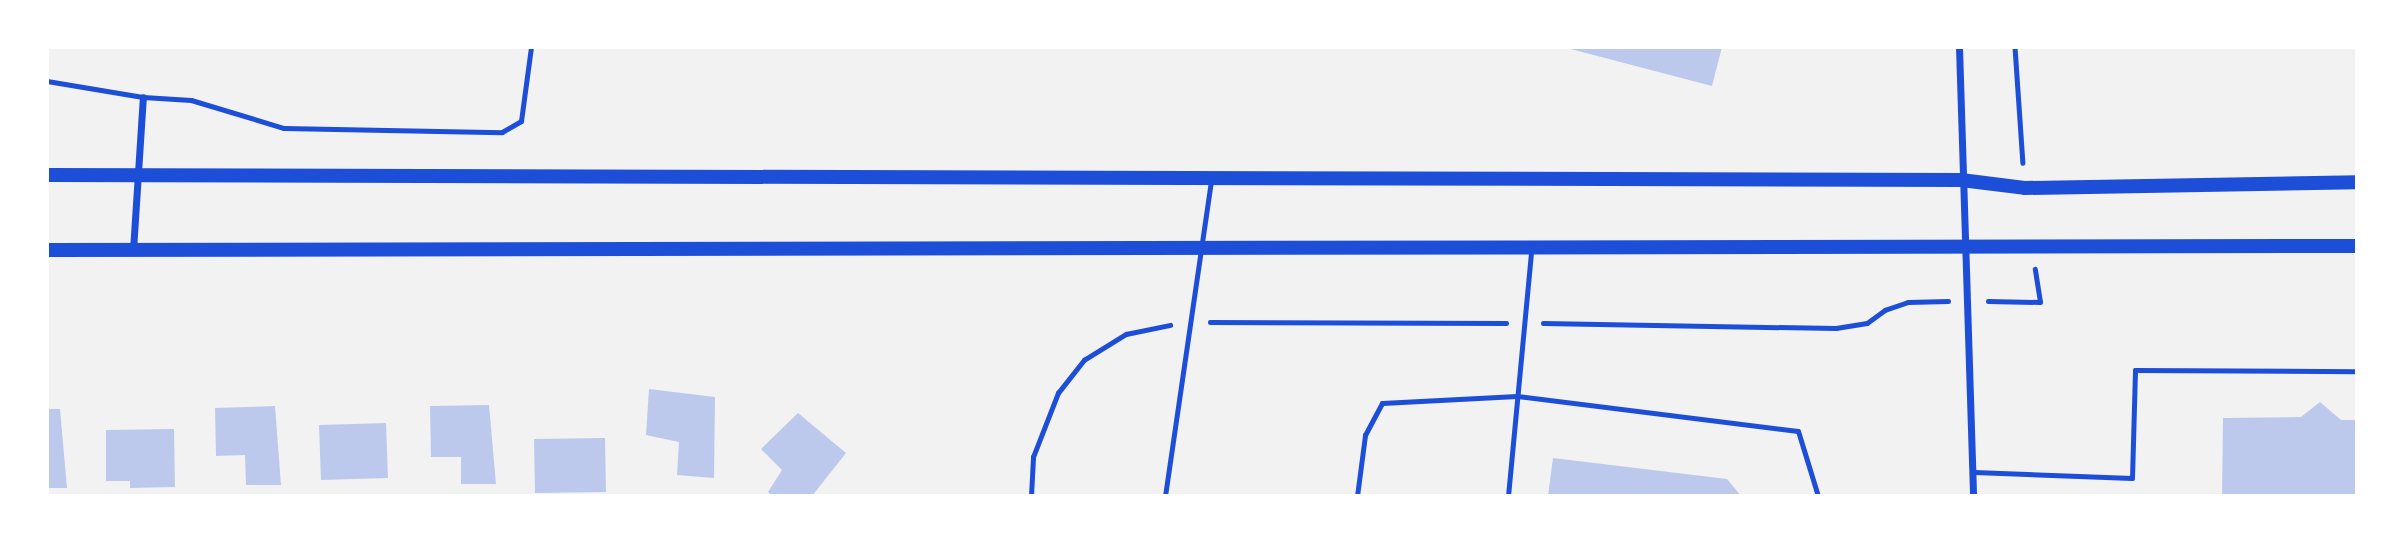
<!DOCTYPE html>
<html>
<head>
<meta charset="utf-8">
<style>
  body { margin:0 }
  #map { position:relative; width:2404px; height:543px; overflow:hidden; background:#f2f2f2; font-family:Mulish,sans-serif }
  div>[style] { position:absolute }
  .building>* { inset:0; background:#bdc9ec }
  .path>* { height:4.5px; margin:-2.25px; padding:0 2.25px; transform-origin:2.25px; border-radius:2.25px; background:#1d4ed8 }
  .service>* { height:5px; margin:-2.5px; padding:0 2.5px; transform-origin:2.5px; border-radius:2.5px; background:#1d4ed8 }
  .minor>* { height:7px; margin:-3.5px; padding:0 3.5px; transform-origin:3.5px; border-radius:3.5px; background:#1d4ed8 }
  .secondary>* { height:14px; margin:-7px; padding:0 7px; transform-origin:7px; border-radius:7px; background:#1d4ed8 }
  span { translate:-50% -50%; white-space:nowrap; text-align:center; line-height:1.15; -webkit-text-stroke:5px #fff; paint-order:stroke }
  .frame { position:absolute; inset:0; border:49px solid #fff; pointer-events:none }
</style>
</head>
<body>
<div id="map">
  <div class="building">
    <i style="clip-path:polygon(1563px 47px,1722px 47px,1712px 86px)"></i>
    <i style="clip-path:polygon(649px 389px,715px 397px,714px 478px,677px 475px,679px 442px,646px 435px)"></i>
    <i style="clip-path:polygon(2320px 402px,2341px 420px,2357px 420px,2357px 496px,2222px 496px,2223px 418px,2301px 417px)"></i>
    <i style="clip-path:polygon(489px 405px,496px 484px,461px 484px,461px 457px,431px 457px,430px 406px)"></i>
    <i style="clip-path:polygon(275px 406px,281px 485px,246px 485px,245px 455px,216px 456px,215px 408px)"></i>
    <i style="clip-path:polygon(47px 409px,60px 409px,67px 488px,47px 488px)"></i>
    <i style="clip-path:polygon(798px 413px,846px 453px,812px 496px,772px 496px,768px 492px,782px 470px,761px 449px)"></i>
    <i style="clip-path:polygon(386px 423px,388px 478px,321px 480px,319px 425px)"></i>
    <i style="clip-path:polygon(174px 429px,175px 487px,130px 488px,130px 481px,106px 481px,106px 430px)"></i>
    <i style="clip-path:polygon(605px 438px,606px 492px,535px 493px,534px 439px)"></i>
    <i style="clip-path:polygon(1553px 458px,1727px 479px,1741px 496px,1548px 496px)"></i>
  </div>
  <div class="path">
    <i style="left:2015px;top:47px;width:116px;rotate:86.1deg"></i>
    <i style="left:1988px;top:301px;width:52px;rotate:1.1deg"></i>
    <i style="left:2040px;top:302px;width:33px;rotate:-99deg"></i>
    <i style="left:1210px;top:322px;width:296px;rotate:0.2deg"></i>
    <i style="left:1543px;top:323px;width:293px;rotate:1deg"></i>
    <i style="left:1836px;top:328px;width:31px;rotate:-9deg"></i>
    <i style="left:1867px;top:323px;width:22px;rotate:-36deg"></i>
    <i style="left:1885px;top:310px;width:24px;rotate:-19deg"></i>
    <i style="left:1908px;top:302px;width:40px;rotate:-1.4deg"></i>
    <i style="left:1031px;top:496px;width:39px;rotate:-87deg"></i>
    <i style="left:1033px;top:457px;width:69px;rotate:-68.7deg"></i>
    <i style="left:1058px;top:393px;width:42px;rotate:-51.8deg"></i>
    <i style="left:1084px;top:360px;width:49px;rotate:-31.8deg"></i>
    <i style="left:1126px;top:334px;width:45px;rotate:-11.6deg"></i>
  </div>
  <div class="service">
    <i style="left:47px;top:81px;width:97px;rotate:9.5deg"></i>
    <i style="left:143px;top:97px;width:48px;rotate:3.6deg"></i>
    <i style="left:191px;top:100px;width:97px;rotate:16.8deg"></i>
    <i style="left:284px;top:128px;width:218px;rotate:1.1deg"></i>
    <i style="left:502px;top:132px;width:22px;rotate:-30deg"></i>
    <i style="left:521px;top:121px;width:75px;rotate:-82.3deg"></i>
    <i style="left:1974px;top:472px;width:158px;rotate:2.2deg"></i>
    <i style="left:2132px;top:478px;width:108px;rotate:-88.4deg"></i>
    <i style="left:2135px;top:370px;width:222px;rotate:0.3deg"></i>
    <i style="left:1165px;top:496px;width:318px;rotate:-81.7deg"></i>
    <i style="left:1357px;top:496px;width:62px;rotate:-82.5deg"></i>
    <i style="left:1365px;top:435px;width:36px;rotate:-62deg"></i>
    <i style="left:1382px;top:403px;width:135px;rotate:-3deg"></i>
    <i style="left:1517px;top:396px;width:283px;rotate:7.1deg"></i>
    <i style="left:1798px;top:431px;width:68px;rotate:72.9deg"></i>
    <i style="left:1508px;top:496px;width:246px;rotate:-84.6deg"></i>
  </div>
  <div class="minor">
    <i style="left:1959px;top:47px;width:449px;rotate:88.2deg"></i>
    <i style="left:133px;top:250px;width:153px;rotate:-86.3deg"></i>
  </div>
  <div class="secondary">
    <i style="left:47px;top:175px;width:1914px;rotate:0.15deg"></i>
    <i style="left:1961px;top:180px;width:64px;rotate:7.1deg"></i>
    <i style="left:2025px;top:188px;width:332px;rotate:-1deg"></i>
    <i style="left:47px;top:250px;width:2310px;rotate:-0.1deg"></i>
  </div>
  <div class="frame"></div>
</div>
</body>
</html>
